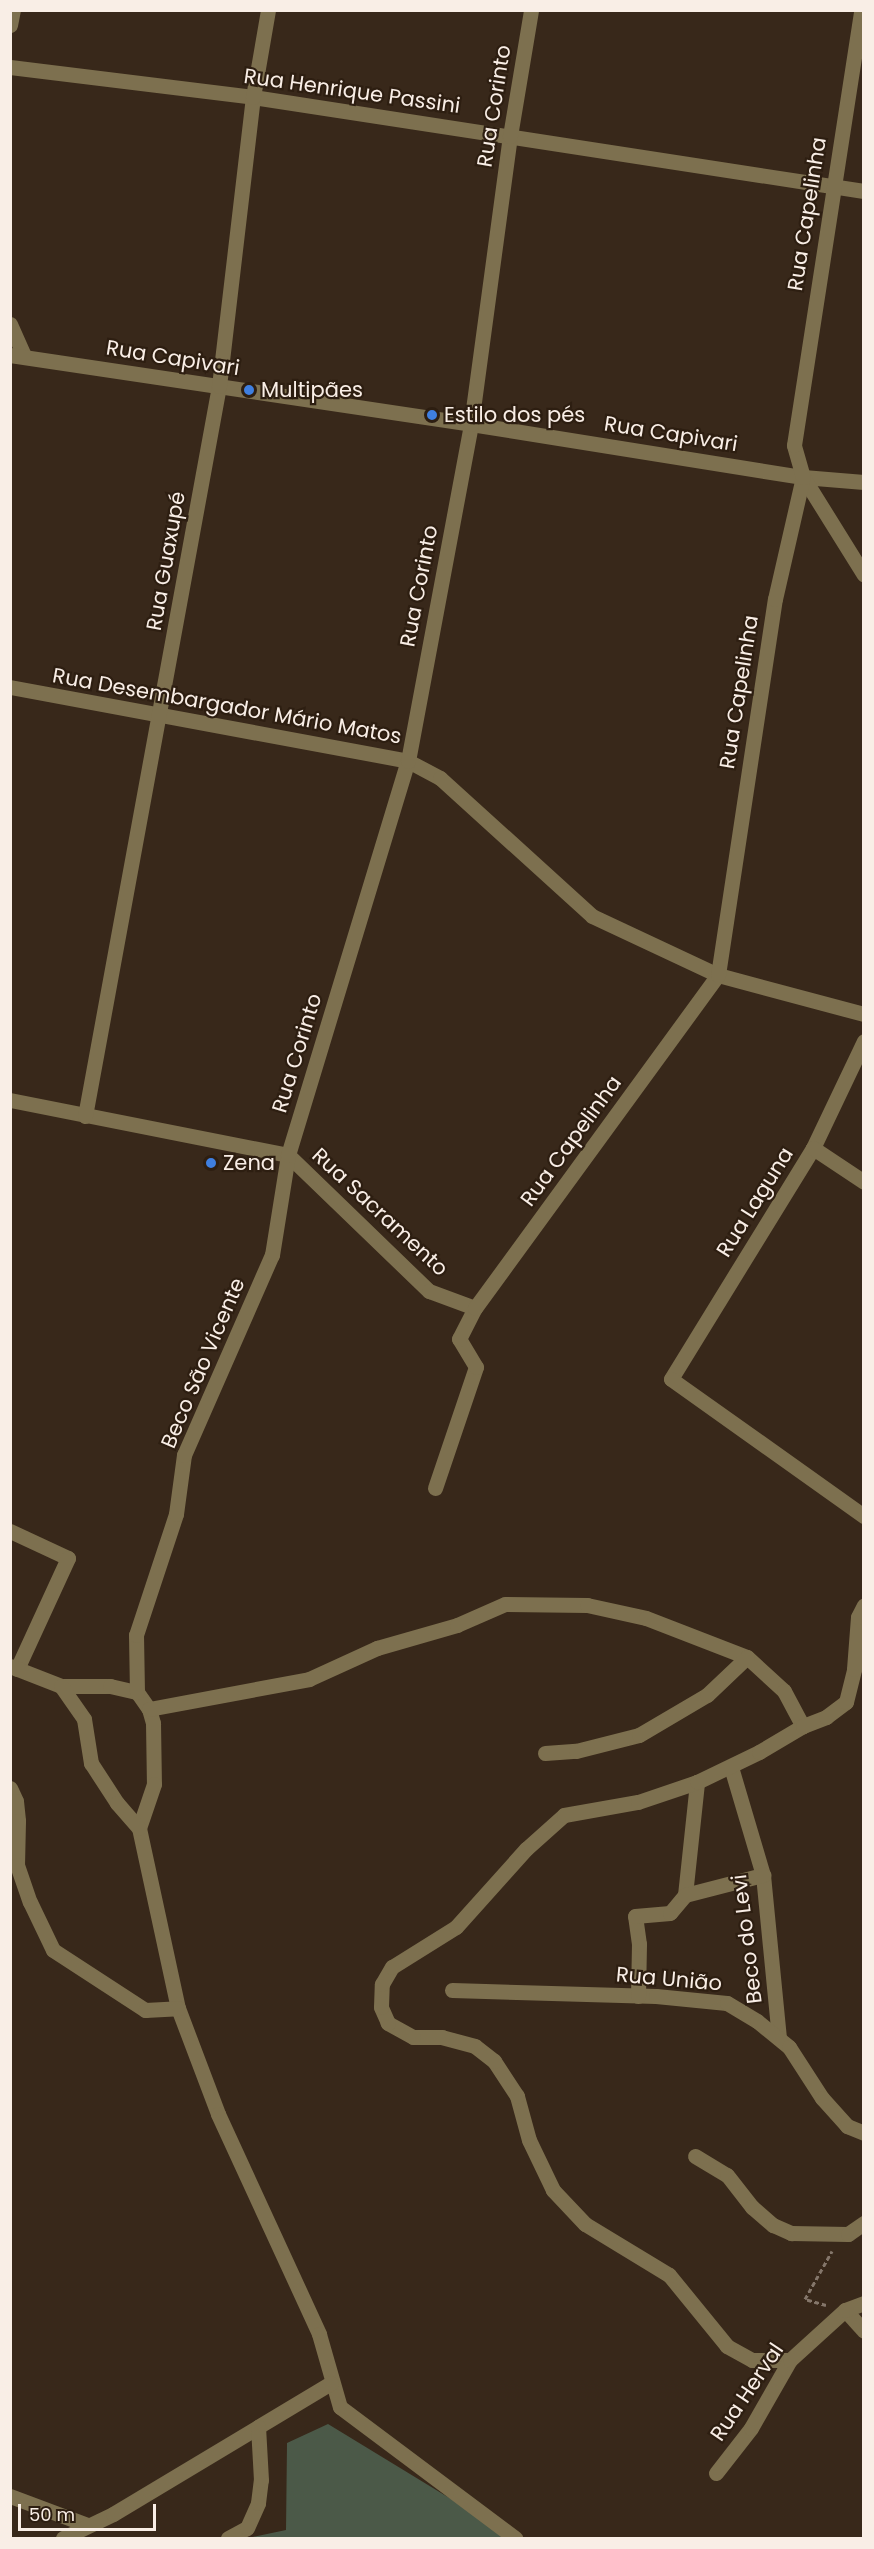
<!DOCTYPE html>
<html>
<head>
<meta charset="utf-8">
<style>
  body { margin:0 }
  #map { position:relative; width:874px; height:2549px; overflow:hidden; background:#38281a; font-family:Poppins,sans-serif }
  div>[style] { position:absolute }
  .green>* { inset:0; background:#4b5948 }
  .path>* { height:3px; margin-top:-1.5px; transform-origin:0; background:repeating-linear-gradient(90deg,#84766a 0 4.5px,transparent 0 7.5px) }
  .minor>* { height:15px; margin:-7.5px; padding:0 7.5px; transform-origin:7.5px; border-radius:7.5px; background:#7d704f }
  .dots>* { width:16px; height:16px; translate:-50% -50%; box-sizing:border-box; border:3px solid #2d1e11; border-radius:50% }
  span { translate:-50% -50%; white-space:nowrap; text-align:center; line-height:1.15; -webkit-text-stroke:4.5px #2d1e11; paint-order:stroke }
  .street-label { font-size:21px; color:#f9eee6 }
  .poi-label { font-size:21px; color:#f9eee6 }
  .left { translate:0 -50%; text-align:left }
  .frame { position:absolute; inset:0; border:12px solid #f9eee6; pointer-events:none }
  .scale { position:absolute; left:18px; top:2504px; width:138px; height:27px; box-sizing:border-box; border:3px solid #f9eee6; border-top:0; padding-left:8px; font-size:18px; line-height:21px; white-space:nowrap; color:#f9eee6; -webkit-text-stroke:4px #2d1e11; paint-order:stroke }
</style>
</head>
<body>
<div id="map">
  <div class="green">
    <i style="clip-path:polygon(328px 2424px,515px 2538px,248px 2538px,286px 2530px,287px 2443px)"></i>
  </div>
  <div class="path">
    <i style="left:826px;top:2305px;width:22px;rotate:-164deg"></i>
    <i style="left:805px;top:2299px;width:55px;rotate:-60.6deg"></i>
  </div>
  <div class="minor">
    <i style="left:10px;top:25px;width:15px;rotate:-79deg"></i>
    <i style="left:10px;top:67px;width:245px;rotate:7deg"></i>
    <i style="left:253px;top:97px;width:618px;rotate:8.75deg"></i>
    <i style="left:10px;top:324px;width:35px;rotate:66deg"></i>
    <i style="left:10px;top:355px;width:466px;rotate:8.5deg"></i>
    <i style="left:471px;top:424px;width:336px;rotate:9.1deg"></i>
    <i style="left:803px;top:477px;width:61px;rotate:4.7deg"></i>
    <i style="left:803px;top:477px;width:115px;rotate:58.1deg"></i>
    <i style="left:10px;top:687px;width:405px;rotate:10.5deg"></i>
    <i style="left:408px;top:761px;width:36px;rotate:28deg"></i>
    <i style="left:440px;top:778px;width:205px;rotate:42.2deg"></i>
    <i style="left:592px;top:916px;width:139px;rotate:25.1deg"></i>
    <i style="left:718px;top:975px;width:151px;rotate:15deg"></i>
    <i style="left:864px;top:1041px;width:119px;rotate:115.5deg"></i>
    <i style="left:813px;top:1148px;width:271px;rotate:121.6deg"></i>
    <i style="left:671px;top:1379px;width:237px;rotate:35.4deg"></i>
    <i style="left:10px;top:1100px;width:283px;rotate:11.2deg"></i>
    <i style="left:288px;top:1155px;width:196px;rotate:44deg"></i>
    <i style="left:429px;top:1291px;width:49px;rotate:20.3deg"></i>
    <i style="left:85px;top:1116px;width:742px;rotate:-79.6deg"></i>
    <i style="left:219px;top:386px;width:291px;rotate:-83.3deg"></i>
    <i style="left:253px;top:97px;width:88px;rotate:-80.2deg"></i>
    <i style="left:813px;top:1148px;width:61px;rotate:33.7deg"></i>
    <i style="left:435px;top:1488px;width:128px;rotate:-71.3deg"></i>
    <i style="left:476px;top:1367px;width:33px;rotate:-121deg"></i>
    <i style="left:459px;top:1339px;width:35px;rotate:-63deg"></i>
    <i style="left:475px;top:1308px;width:412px;rotate:-53.9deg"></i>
    <i style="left:718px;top:975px;width:380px;rotate:-81.4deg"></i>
    <i style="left:775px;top:599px;width:125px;rotate:-77.1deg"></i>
    <i style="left:803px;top:477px;width:33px;rotate:-106deg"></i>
    <i style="left:794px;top:445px;width:440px;rotate:-81.2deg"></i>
    <i style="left:10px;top:1531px;width:64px;rotate:25deg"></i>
    <i style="left:68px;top:1558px;width:122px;rotate:114.7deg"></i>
    <i style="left:10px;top:1666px;width:55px;rotate:21.4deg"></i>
    <i style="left:61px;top:1686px;width:49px"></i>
    <i style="left:110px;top:1686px;width:28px;rotate:13deg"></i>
    <i style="left:137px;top:1692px;width:21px;rotate:55deg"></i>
    <i style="left:149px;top:1709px;width:15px;rotate:74deg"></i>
    <i style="left:153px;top:1723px;width:61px;rotate:89.1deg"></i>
    <i style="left:154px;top:1784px;width:46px;rotate:108.8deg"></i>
    <i style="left:139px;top:1828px;width:184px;rotate:77.8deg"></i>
    <i style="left:178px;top:2008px;width:113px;rotate:69.3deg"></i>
    <i style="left:218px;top:2114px;width:242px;rotate:65.3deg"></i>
    <i style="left:319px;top:2334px;width:76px;rotate:74deg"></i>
    <i style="left:340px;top:2407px;width:219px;rotate:36.8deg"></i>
    <i style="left:61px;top:1686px;width:40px;rotate:55.1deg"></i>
    <i style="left:84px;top:1719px;width:45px;rotate:81deg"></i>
    <i style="left:91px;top:1763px;width:48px;rotate:57deg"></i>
    <i style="left:117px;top:1803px;width:33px;rotate:49deg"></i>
    <i style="left:137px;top:1692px;width:57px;rotate:-91deg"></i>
    <i style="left:136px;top:1635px;width:127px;rotate:-71.7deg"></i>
    <i style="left:176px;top:1514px;width:60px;rotate:-82.3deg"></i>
    <i style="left:184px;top:1455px;width:219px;rotate:-66.3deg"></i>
    <i style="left:272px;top:1255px;width:101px;rotate:-80.9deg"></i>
    <i style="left:288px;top:1155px;width:412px;rotate:-73.1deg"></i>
    <i style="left:408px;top:761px;width:343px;rotate:-79.4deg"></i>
    <i style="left:471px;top:424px;width:291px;rotate:-82.3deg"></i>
    <i style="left:510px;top:136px;width:128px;rotate:-80.5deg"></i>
    <i style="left:149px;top:1709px;width:163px;rotate:-10.6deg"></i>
    <i style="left:309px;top:1679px;width:75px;rotate:-24.5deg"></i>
    <i style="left:377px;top:1648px;width:83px;rotate:-16deg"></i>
    <i style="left:457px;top:1625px;width:52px;rotate:-23.6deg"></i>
    <i style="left:505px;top:1604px;width:82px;rotate:0.7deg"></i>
    <i style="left:587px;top:1605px;width:60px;rotate:12.4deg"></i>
    <i style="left:646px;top:1618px;width:108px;rotate:21.1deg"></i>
    <i style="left:747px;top:1657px;width:50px;rotate:42.6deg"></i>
    <i style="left:784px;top:1691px;width:40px;rotate:62deg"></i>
    <i style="left:545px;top:1753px;width:31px;rotate:-4deg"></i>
    <i style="left:576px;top:1751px;width:65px;rotate:-14.3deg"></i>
    <i style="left:639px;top:1735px;width:79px;rotate:-30.5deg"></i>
    <i style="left:707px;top:1695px;width:55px;rotate:-43.5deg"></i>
    <i style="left:731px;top:1767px;width:113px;rotate:73.5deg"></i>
    <i style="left:763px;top:1875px;width:164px;rotate:84.4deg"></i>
    <i style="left:10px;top:1788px;width:14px;rotate:65deg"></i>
    <i style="left:16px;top:1801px;width:20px;rotate:84deg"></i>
    <i style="left:18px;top:1821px;width:44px;rotate:91.3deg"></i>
    <i style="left:17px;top:1865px;width:39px;rotate:71deg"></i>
    <i style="left:30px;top:1902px;width:53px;rotate:64.4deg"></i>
    <i style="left:53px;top:1950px;width:110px;rotate:33.1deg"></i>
    <i style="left:145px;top:2010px;width:33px;rotate:-3deg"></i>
    <i style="left:685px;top:1895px;width:114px;rotate:-83.9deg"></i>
    <i style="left:452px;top:1990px;width:204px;rotate:1.7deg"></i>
    <i style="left:656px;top:1996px;width:71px;rotate:5.6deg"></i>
    <i style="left:727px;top:2003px;width:35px;rotate:31deg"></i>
    <i style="left:757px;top:2021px;width:41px;rotate:39.1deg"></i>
    <i style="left:789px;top:2047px;width:61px;rotate:57.1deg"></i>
    <i style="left:822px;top:2098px;width:38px;rotate:48deg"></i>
    <i style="left:847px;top:2126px;width:18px;rotate:22deg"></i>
    <i style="left:638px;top:1996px;width:52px;rotate:-88.9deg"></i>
    <i style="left:639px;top:1944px;width:28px;rotate:-98deg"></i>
    <i style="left:635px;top:1916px;width:35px;rotate:-5deg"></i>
    <i style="left:670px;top:1913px;width:23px;rotate:-50deg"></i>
    <i style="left:685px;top:1895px;width:81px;rotate:-14.4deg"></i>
    <i style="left:695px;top:2156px;width:37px;rotate:31deg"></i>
    <i style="left:727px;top:2175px;width:41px;rotate:52deg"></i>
    <i style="left:752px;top:2207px;width:28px;rotate:41deg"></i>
    <i style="left:773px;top:2225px;width:20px;rotate:24deg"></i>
    <i style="left:791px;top:2233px;width:57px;rotate:1deg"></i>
    <i style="left:848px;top:2234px;width:19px;rotate:-35deg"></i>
    <i style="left:845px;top:2310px;width:28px;rotate:48deg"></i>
    <i style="left:790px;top:2360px;width:38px;rotate:180deg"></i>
    <i style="left:752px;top:2360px;width:29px;rotate:-151deg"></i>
    <i style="left:727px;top:2346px;width:92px;rotate:-129.2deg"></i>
    <i style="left:669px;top:2275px;width:98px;rotate:-148.7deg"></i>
    <i style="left:585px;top:2224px;width:47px;rotate:-133.3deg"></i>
    <i style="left:553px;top:2190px;width:55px;rotate:-115.6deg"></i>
    <i style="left:529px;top:2140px;width:46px;rotate:-105.3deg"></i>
    <i style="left:517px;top:2096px;width:42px;rotate:-123.3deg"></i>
    <i style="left:494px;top:2061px;width:24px;rotate:-142deg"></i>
    <i style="left:475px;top:2046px;width:34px;rotate:-165deg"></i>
    <i style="left:442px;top:2037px;width:29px;rotate:180deg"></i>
    <i style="left:413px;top:2037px;width:29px;rotate:-151deg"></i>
    <i style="left:388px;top:2023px;width:17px;rotate:-114deg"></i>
    <i style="left:381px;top:2007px;width:23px;rotate:-88deg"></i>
    <i style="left:382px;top:1984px;width:20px;rotate:-60deg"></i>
    <i style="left:392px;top:1967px;width:75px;rotate:-32deg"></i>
    <i style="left:456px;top:1927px;width:105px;rotate:-48.1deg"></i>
    <i style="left:526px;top:1849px;width:51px;rotate:-41.8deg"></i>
    <i style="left:564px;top:1815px;width:75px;rotate:-10deg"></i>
    <i style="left:638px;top:1802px;width:62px;rotate:-18.7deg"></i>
    <i style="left:697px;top:1782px;width:69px;rotate:-25.8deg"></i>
    <i style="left:759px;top:1752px;width:51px;rotate:-30.6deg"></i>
    <i style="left:803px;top:1726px;width:25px;rotate:-21deg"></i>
    <i style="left:826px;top:1717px;width:25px;rotate:-37deg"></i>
    <i style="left:846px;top:1702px;width:34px;rotate:-76deg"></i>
    <i style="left:854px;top:1669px;width:52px;rotate:-85.6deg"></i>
    <i style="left:858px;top:1617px;width:13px;rotate:-63deg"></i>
    <i style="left:716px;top:2473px;width:57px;rotate:-52.1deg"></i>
    <i style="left:751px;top:2428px;width:78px;rotate:-60.2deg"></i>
    <i style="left:790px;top:2360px;width:74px;rotate:-42.3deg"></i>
    <i style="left:845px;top:2310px;width:20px;rotate:-20deg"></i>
    <i style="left:10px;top:2496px;width:82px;rotate:20.6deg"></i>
    <i style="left:63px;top:2538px;width:55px;rotate:-25.6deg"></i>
    <i style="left:113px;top:2514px;width:254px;rotate:-31deg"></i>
    <i style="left:228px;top:2538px;width:21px;rotate:-28deg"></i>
    <i style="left:247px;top:2528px;width:27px;rotate:-66deg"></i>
    <i style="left:258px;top:2503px;width:23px;rotate:-83deg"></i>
    <i style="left:261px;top:2480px;width:53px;rotate:-93.2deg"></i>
  </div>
  <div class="dots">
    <i style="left:249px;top:390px;background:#3f7fe0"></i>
    <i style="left:432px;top:415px;background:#3f7fe0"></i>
    <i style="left:211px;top:1163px;background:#3f7fe0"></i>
  </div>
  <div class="street-label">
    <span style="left:352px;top:91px;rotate:8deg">Rua Henrique Passini</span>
    <span style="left:494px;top:106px;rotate:-81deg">Rua Corinto</span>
    <span style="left:807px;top:214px;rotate:-81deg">Rua Capelinha</span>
    <span style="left:173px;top:358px;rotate:9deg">Rua Capivari</span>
    <span style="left:671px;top:434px;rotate:9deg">Rua Capivari</span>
    <span style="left:166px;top:561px;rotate:-80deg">Rua Guaxupé</span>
    <span style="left:419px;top:586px;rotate:-79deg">Rua Corinto</span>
    <span style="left:739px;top:692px;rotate:-81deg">Rua Capelinha</span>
    <span style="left:227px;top:706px;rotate:10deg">Rua Desembargador Mário Matos</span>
    <span style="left:297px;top:1053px;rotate:-73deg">Rua Corinto</span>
    <span style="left:571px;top:1141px;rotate:-54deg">Rua Capelinha</span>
    <span style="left:755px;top:1202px;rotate:-58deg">Rua Laguna</span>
    <span style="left:380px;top:1212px;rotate:43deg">Rua Sacramento</span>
    <span style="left:203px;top:1363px;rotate:-67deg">Beco São Vicente</span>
    <span style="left:747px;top:1939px;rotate:-97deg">Beco do Levi</span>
    <span style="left:669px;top:1979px;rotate:5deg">Rua União</span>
    <span style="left:747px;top:2392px;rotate:-56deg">Rua Herval</span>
  </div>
  <div class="poi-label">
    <span class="left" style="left:261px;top:390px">Multipães</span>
    <span class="left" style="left:444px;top:415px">Estilo dos pés</span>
    <span class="left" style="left:223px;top:1163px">Zena</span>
  </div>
  <div class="frame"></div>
  <div class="scale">50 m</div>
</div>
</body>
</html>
